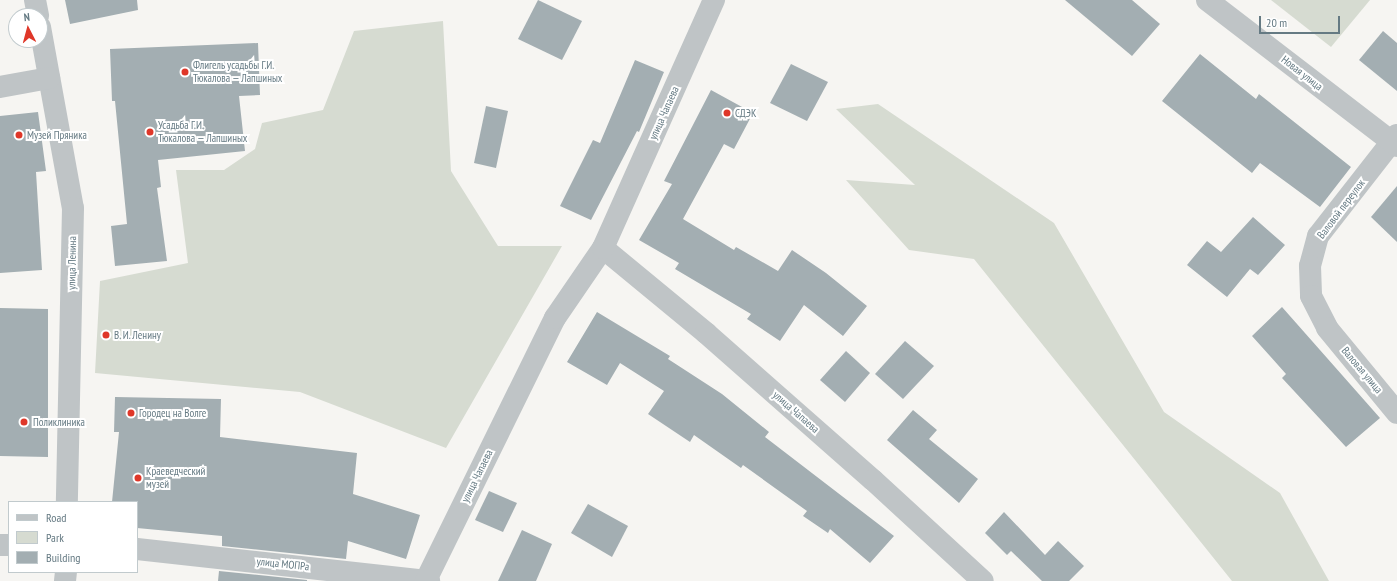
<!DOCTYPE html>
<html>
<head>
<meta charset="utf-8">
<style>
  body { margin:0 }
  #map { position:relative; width:1397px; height:581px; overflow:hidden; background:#f6f5f2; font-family:"PT Sans Narrow",sans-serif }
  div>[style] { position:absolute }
  .green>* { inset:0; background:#d6dbd1 }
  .building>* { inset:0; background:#a3aeb2 }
  .minor>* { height:22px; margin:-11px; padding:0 11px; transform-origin:11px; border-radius:11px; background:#bfc4c6 }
  .tertiary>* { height:22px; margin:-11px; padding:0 11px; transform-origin:11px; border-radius:11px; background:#bfc4c6 }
  .dots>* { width:11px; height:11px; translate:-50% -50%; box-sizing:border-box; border:2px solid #fff; border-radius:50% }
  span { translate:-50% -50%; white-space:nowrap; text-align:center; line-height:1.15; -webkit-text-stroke:4px #fff; paint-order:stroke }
  .poi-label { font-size:11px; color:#657a83 }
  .left { translate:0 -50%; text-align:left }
  .street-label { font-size:11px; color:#657a83 }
  .legend { position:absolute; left:8px; top:501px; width:130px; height:72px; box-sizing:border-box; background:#fff; border:1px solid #c1cacd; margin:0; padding:5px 7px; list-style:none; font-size:12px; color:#657a83 }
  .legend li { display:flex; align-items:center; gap:8px; height:20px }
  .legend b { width:20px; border:1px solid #c1cacd }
  .north { position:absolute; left:8px; top:8px; width:40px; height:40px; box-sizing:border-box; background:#fff; border:1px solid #c1cacd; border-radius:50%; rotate:354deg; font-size:11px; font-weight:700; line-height:16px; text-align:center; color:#657a83 }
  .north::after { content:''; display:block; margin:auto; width:14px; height:18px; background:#df3729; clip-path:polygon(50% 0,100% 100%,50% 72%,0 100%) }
  .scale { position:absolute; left:1259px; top:16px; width:81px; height:18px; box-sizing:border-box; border:2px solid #657a83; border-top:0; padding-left:5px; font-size:12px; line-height:14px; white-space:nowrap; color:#657a83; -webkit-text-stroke:3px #fff; paint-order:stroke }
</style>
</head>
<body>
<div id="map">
  <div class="green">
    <i style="clip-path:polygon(1271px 0,1370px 0,1331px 47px)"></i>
    <i style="clip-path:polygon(443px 21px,451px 171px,498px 246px,562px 246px,446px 448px,300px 392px,95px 373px,100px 281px,188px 263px,176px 170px,224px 170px,255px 149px,262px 123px,323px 110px,354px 31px)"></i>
    <i style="clip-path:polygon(878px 104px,1054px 223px,1164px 412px,1280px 493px,1329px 581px,1232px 581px,974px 259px,909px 250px,846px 180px,915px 185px,836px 109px)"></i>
  </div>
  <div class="building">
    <i style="clip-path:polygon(65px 0,137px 0,138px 10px,70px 24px)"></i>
    <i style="clip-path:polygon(538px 0,582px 21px,562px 60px,518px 39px)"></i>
    <i style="clip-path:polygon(1065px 0,1132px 0,1160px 24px,1132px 56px)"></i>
    <i style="clip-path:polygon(1383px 31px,1397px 43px,1397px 91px,1359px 60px)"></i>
    <i style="clip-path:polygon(258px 43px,260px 95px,239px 96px,245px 151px,158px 160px,161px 187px,157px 188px,167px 261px,115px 266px,111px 226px,127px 224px,115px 101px,112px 101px,110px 49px)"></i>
    <i style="clip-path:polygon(1200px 54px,1256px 99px,1259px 94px,1351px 167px,1320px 207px,1260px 163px,1252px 173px,1162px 101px)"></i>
    <i style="clip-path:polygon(635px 60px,664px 72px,639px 132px,637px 131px,591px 220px,560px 206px,593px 140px,600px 143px)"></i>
    <i style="clip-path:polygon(791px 64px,828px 82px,807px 121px,770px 103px)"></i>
    <i style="clip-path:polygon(711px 90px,753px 113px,734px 149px,724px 144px,683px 219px,734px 250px,736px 247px,778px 271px,792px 250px,826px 273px,867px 306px,843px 336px,804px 305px,780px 341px,747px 319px,751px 314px,675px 269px,679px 263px,639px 240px,672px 184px,664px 181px)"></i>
    <i style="clip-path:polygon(486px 106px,508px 111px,496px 168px,474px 163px)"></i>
    <i style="clip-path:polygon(38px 112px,46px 171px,36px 172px,42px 270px,0 273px,0 116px)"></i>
    <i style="clip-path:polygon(1397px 186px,1397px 242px,1371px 217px)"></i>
    <i style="clip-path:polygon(1253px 217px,1285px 245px,1258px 275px,1250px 269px,1227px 297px,1187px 265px,1207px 241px,1221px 252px)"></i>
    <i style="clip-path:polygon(1282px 307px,1380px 418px,1346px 447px,1282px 378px,1286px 374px,1252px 336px)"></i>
    <i style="clip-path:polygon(0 308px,48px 309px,48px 457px,0 456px)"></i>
    <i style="clip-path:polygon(597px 312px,670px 356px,668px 359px,722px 394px,769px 432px,765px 437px,894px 536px,870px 563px,830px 529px,828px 533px,803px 516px,807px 511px,743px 465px,741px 468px,694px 435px,690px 442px,648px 414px,664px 391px,620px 363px,607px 385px,567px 362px)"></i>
    <i style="clip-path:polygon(905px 341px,934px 366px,903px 399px,875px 374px)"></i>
    <i style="clip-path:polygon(846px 351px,870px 373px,845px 402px,820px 380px)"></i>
    <i style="clip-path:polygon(115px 397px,221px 399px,220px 437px,357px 453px,353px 494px,420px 515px,406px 559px,348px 541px,346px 559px,222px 546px,222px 536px,137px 528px,137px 502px,112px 502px,119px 432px,114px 432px)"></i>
    <i style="clip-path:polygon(913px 410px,937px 430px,929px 439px,978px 479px,959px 503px,887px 440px)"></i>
    <i style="clip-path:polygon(489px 491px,517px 503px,503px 532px,475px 520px)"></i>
    <i style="clip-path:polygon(588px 504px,628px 526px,612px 557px,571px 533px)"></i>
    <i style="clip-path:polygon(1004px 512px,1045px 555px,1058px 541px,1084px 566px,1069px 581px,1042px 581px,1011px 551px,1007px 555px,985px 533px)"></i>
    <i style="clip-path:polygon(522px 530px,552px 544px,536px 581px,498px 581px)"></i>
    <i style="clip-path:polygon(219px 571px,307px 580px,307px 581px,218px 581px)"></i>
  </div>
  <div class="minor">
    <i style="left:35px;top:0;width:16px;rotate:79deg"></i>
    <i style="left:40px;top:27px;width:184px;rotate:79.7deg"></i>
    <i style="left:73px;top:208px;width:294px;rotate:91.2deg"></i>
    <i style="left:0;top:87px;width:50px;rotate:-10.4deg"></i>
    <i style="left:1397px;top:135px;width:128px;rotate:128deg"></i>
    <i style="left:1318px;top:236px;width:31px;rotate:105deg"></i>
    <i style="left:1310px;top:266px;width:30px;rotate:88deg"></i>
    <i style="left:1311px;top:296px;width:36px;rotate:63deg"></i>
    <i style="left:1327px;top:328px;width:110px;rotate:50.5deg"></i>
    <i style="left:603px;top:248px;width:134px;rotate:39.5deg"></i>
    <i style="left:706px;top:333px;width:222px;rotate:41.4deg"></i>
    <i style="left:873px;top:480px;width:149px;rotate:42.6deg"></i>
    <i style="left:0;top:545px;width:9px"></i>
    <i style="left:137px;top:549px;width:294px;rotate:6.3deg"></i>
    <i style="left:426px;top:580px;width:292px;rotate:-63.8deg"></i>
    <i style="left:555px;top:318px;width:85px;rotate:-55.6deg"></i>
    <i style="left:603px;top:248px;width:272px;rotate:-65.9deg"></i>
    <i style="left:65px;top:581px;width:9px;rotate:-84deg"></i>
  </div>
  <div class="tertiary">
    <i style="left:1207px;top:0;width:240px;rotate:37.5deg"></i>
  </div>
  <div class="dots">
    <i style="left:185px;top:72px;background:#df3729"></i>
    <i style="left:727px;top:113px;background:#df3729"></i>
    <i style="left:150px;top:132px;background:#df3729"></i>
    <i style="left:19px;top:135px;background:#df3729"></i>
    <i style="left:106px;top:335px;background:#df3729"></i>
    <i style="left:131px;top:413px;background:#df3729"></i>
    <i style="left:24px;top:422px;background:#df3729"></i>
    <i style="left:138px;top:478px;background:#df3729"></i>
  </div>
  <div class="poi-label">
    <span class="left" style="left:193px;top:72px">Флигель усадьбы Г.И.<br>Тюкалова — Лапшиных</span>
    <span class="left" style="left:735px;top:113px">СДЭК</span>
    <span class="left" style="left:158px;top:132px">Усадьба Г.И.<br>Тюкалова — Лапшиных</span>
    <span class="left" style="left:27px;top:135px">Музей Пряника</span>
    <span class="left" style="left:114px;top:335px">В. И. Ленину</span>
    <span class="left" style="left:139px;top:413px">Городец на Волге</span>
    <span class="left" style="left:33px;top:422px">Поликлиника</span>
    <span class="left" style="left:146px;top:478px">Краеведческий<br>музей</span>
  </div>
  <div class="street-label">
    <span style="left:1302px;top:73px;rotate:38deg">Новая улица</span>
    <span style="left:664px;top:113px;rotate:-66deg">улица Чапаева</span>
    <span style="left:1341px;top:209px;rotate:-53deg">Валовой переулок</span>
    <span style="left:72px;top:263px;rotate:-89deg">улица Ленина</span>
    <span style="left:1362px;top:370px;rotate:50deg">Валовая улица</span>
    <span style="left:796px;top:412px;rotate:41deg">улица Чапаева</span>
    <span style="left:477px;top:476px;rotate:-64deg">улица Чапаева</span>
    <span style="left:283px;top:564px;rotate:6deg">улица МОПРа</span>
  </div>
  <ul class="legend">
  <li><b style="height:5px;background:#bfc4c6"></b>Road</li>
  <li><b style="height:11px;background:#d6dbd1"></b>Park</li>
  <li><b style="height:11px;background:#a3aeb2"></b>Building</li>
  </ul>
  <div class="north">N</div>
  <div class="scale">20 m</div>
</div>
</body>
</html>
